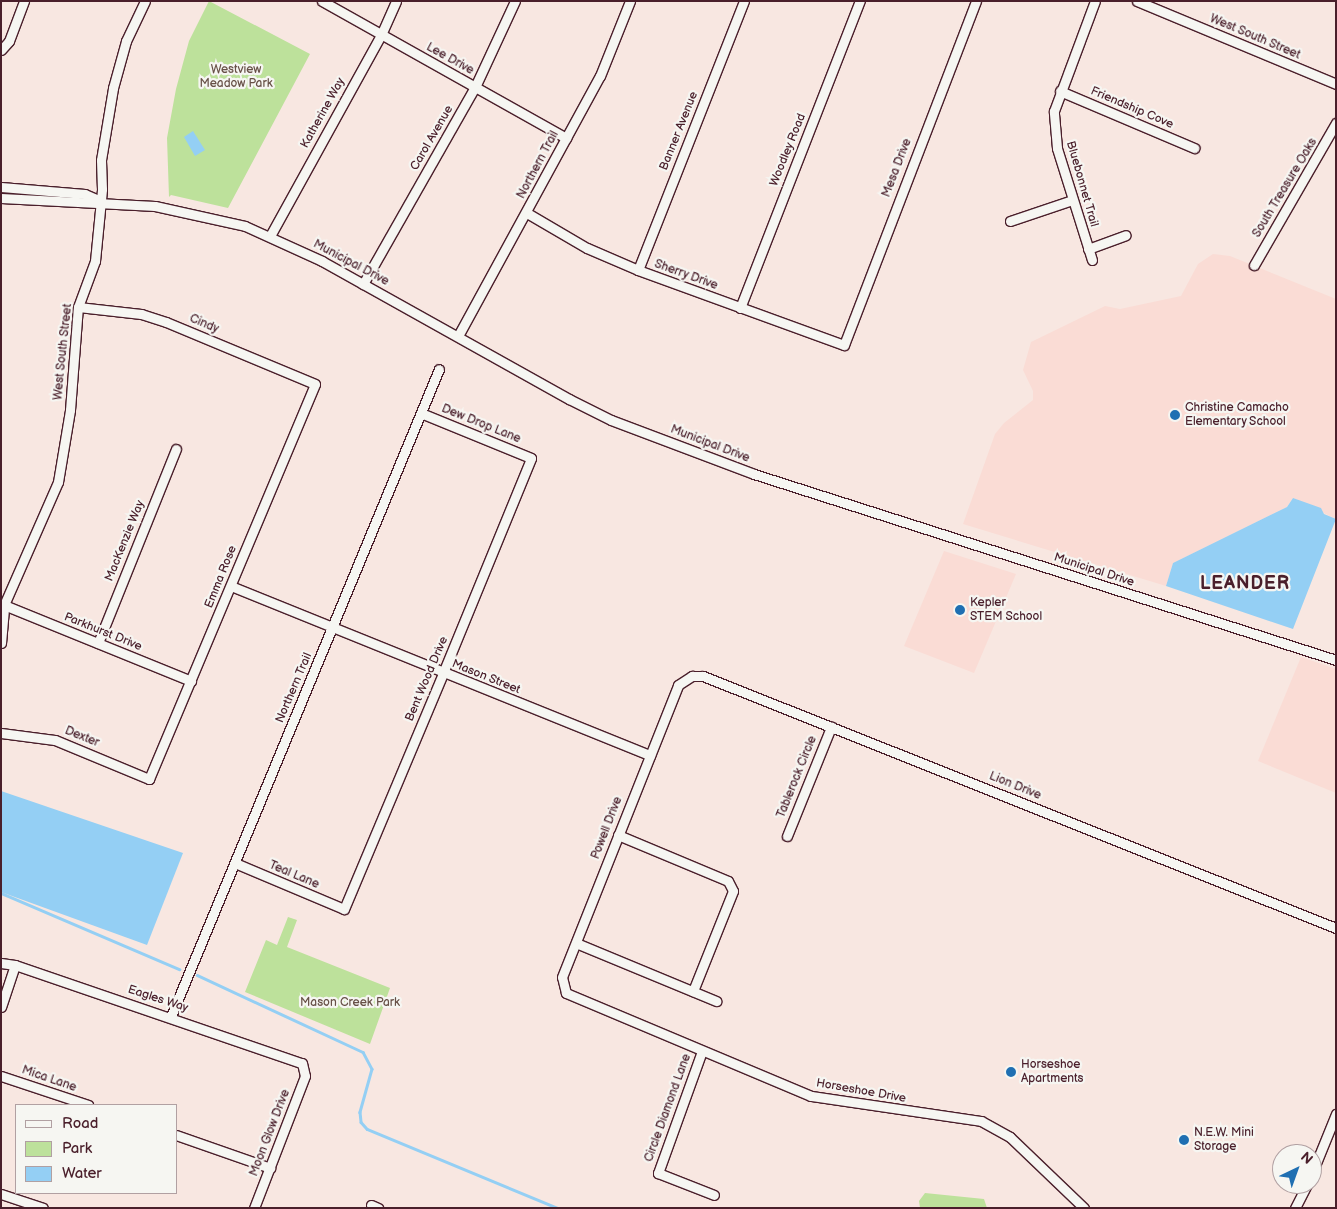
<!DOCTYPE html>
<html>
<head>
<meta charset="utf-8">
<style>
  body { margin:0 }
  #map { position:relative; width:1337px; height:1209px; overflow:hidden; background:#f8e7e1; font-family:"Balsamiq Sans",sans-serif }
  div>[style] { position:absolute }
  .built>* { inset:0; background:#fadcd5 }
  .green>* { inset:0; background:#bde19b }
  .water>* { inset:0; background:#94cff4 }
  .stream>* { height:2.5px; margin:-1.25px; padding:0 1.25px; transform-origin:1.25px; border-radius:1.25px; background:#94cff4 }
  .roads { filter:drop-shadow(1px 0 #4a1f2b) drop-shadow(-1px 0 #4a1f2b) drop-shadow(0 1px #4a1f2b) drop-shadow(0 -1px #4a1f2b) }
  .minor>* { height:9px; margin:-4.5px; padding:0 4.5px; transform-origin:4.5px; border-radius:4.5px; background:#f6f6f2 }
  .dots>* { width:14px; height:14px; translate:-50% -50%; box-sizing:border-box; border:2px solid #f6f6f2; border-radius:50% }
  span { translate:-50% -50%; white-space:nowrap; text-align:center; line-height:1.15; -webkit-text-stroke:4.5px #f6f6f2; paint-order:stroke }
  .street-label { font-size:12px; color:#4a1f2b }
  .park-label { font-size:12px; color:#675047 }
  .poi-label { font-size:12px; color:#4a1f2b }
  .left { translate:0 -50%; text-align:left }
  .district-label { font-size:18px; color:#4a1f2b; font-weight:700; letter-spacing:1px }
  .frame { position:absolute; inset:0; border:2px solid #4a1f2b; pointer-events:none }
  .legend { position:absolute; left:15px; top:1104px; width:162px; height:90px; box-sizing:border-box; background:#f6f6f2; border:1px solid #b1a0a2; margin:0; padding:6px 9px; list-style:none; font-size:15px; color:#4a1f2b }
  .legend li { display:flex; align-items:center; gap:10px; height:25px }
  .legend b { width:25px; border:1px solid #b1a0a2 }
  .north { position:absolute; left:1272px; top:1144px; width:50px; height:50px; box-sizing:border-box; background:#f6f6f2; border:1px solid #b1a0a2; border-radius:50%; rotate:42deg; font-size:14px; font-weight:700; line-height:20px; text-align:center; color:#4a1f2b }
  .north::after { content:''; display:block; margin:auto; width:18px; height:22px; background:#1f6fb2; clip-path:polygon(50% 0,100% 100%,50% 72%,0 100%) }
</style>
</head>
<body>
<div id="map">
  <div class="built">
    <i style="clip-path:polygon(1213px 254px,1230px 256px,1336px 299px,1336px 519px,1293px 498px,1287px 507px,1173px 563px,1166px 586px,963px 524px,995px 434px,1004px 423px,1033px 400px,1033px 391px,1023px 370px,1031px 342px,1105px 306px,1120px 309px,1181px 296px,1198px 264px)"></i>
    <i style="clip-path:polygon(944px 551px,1016px 574px,974px 673px,904px 646px)"></i>
    <i style="clip-path:polygon(1301px 657px,1336px 669px,1336px 793px,1258px 761px)"></i>
  </div>
  <div class="green">
    <i style="clip-path:polygon(209px 1px,310px 54px,228px 208px,171px 195px,169px 197px,167px 138px,176px 89px,189px 41px)"></i>
    <i style="clip-path:polygon(288px 917px,297px 920px,287px 947px,390px 988px,370px 1044px,245px 992px,266px 940px,277px 945px)"></i>
    <i style="clip-path:polygon(925px 1193px,984px 1199px,987px 1208px,920px 1208px,919px 1201px)"></i>
  </div>
  <div class="water">
    <i style="clip-path:polygon(193px 131px,205px 150px,195px 156px,184px 137px)"></i>
    <i style="clip-path:polygon(1293px 498px,1321px 508px,1324px 514px,1336px 519px,1293px 629px,1166px 586px,1173px 563px,1287px 507px)"></i>
    <i style="clip-path:polygon(1px 791px,183px 853px,147px 945px,1px 892px)"></i>
  </div>
  <div class="stream">
    <i style="left:1px;top:893px;width:194px;rotate:23.1deg"></i>
    <i style="left:197px;top:975px;width:183px;rotate:24.9deg"></i>
    <i style="left:363px;top:1052px;width:19px;rotate:62deg"></i>
    <i style="left:372px;top:1069px;width:45px;rotate:105.6deg"></i>
    <i style="left:360px;top:1112px;width:10px;rotate:84deg"></i>
    <i style="left:361px;top:1122px;width:9px;rotate:49deg"></i>
    <i style="left:367px;top:1129px;width:207px;rotate:22.5deg"></i>
  </div>
  <div class="roads">
    <div class="minor">
      <i style="left:322px;top:1px;width:280px;rotate:29.3deg"></i>
      <i style="left:1137px;top:1px;width:216px;rotate:22.6deg"></i>
      <i style="left:1px;top:50px;width:12px;rotate:-48deg"></i>
      <i style="left:9px;top:41px;width:43px;rotate:-69.4deg"></i>
      <i style="left:1060px;top:91px;width:146px;rotate:23deg"></i>
      <i style="left:1px;top:187px;width:84px;rotate:4.8deg"></i>
      <i style="left:85px;top:194px;width:17px;rotate:24deg"></i>
      <i style="left:1px;top:198px;width:154px;rotate:3deg"></i>
      <i style="left:155px;top:206px;width:92px;rotate:12.5deg"></i>
      <i style="left:245px;top:226px;width:85px;rotate:24.4deg"></i>
      <i style="left:322px;top:261px;width:283px;rotate:29.2deg"></i>
      <i style="left:569px;top:399px;width:47px;rotate:26.6deg"></i>
      <i style="left:611px;top:420px;width:153px;rotate:20.7deg"></i>
      <i style="left:754px;top:474px;width:611px;rotate:17.72deg"></i>
      <i style="left:527px;top:213px;width:69px;rotate:30.3deg"></i>
      <i style="left:587px;top:248px;width:56px;rotate:23.3deg"></i>
      <i style="left:638px;top:270px;width:219px;rotate:20deg"></i>
      <i style="left:844px;top:345px;width:368px;rotate:-69deg"></i>
      <i style="left:1010px;top:221px;width:65px;rotate:-18.7deg"></i>
      <i style="left:270px;top:236px;width:230px;rotate:-61.1deg"></i>
      <i style="left:381px;top:35px;width:37px;rotate:-66deg"></i>
      <i style="left:1088px;top:249px;width:40px;rotate:-20.2deg"></i>
      <i style="left:1092px;top:260px;width:117px;rotate:-107.4deg"></i>
      <i style="left:1057px;top:148px;width:37px;rotate:-95deg"></i>
      <i style="left:1054px;top:111px;width:117px;rotate:-69.6deg"></i>
      <i style="left:1254px;top:265px;width:164px;rotate:-60deg"></i>
      <i style="left:638px;top:270px;width:289px;rotate:-68.5deg"></i>
      <i style="left:363px;top:284px;width:227px;rotate:-60.4deg"></i>
      <i style="left:475px;top:87px;width:95px;rotate:-65.1deg"></i>
      <i style="left:740px;top:308px;width:330px;rotate:-68.7deg"></i>
      <i style="left:458px;top:336px;width:296px;rotate:-61.4deg"></i>
      <i style="left:600px;top:76px;width:81px;rotate:-68.2deg"></i>
      <i style="left:231px;top:586px;width:452px;rotate:22deg"></i>
      <i style="left:4px;top:605px;width:202px;rotate:22.1deg"></i>
      <i style="left:1px;top:643px;width:38px;rotate:-85deg"></i>
      <i style="left:4px;top:605px;width:134px;rotate:-66.3deg"></i>
      <i style="left:58px;top:482px;width:73px;rotate:-80.5deg"></i>
      <i style="left:70px;top:410px;width:103px;rotate:-85.6deg"></i>
      <i style="left:78px;top:307px;width:49px;rotate:-69.7deg"></i>
      <i style="left:95px;top:261px;width:72px;rotate:-84.4deg"></i>
      <i style="left:102px;top:189px;width:29px;rotate:-92deg"></i>
      <i style="left:101px;top:160px;width:73px;rotate:-80.5deg"></i>
      <i style="left:113px;top:88px;width:49px;rotate:-74.5deg"></i>
      <i style="left:126px;top:41px;width:44px;rotate:-64.6deg"></i>
      <i style="left:98px;top:643px;width:209px;rotate:-68.1deg"></i>
      <i style="left:1px;top:733px;width:54px;rotate:7.4deg"></i>
      <i style="left:55px;top:740px;width:102px;rotate:22.5deg"></i>
      <i style="left:149px;top:779px;width:428px;rotate:-67.2deg"></i>
      <i style="left:315px;top:384px;width:161px;rotate:-157.4deg"></i>
      <i style="left:166px;top:322px;width:26px;rotate:-162deg"></i>
      <i style="left:141px;top:314px;width:63px;rotate:-173.7deg"></i>
      <i style="left:618px;top:835px;width:119px;rotate:22.7deg"></i>
      <i style="left:728px;top:881px;width:11px;rotate:63deg"></i>
      <i style="left:733px;top:891px;width:108px;rotate:111.8deg"></i>
      <i style="left:787px;top:836px;width:118px;rotate:-68deg"></i>
      <i style="left:235px;top:863px;width:118px;rotate:22.9deg"></i>
      <i style="left:344px;top:909px;width:256px;rotate:-67.2deg"></i>
      <i style="left:443px;top:673px;width:232px;rotate:-67.7deg"></i>
      <i style="left:531px;top:458px;width:119px;rotate:-157.8deg"></i>
      <i style="left:576px;top:943px;width:152px;rotate:22.5deg"></i>
      <i style="left:1px;top:963px;width:14px;rotate:8deg"></i>
      <i style="left:15px;top:965px;width:303px;rotate:18.9deg"></i>
      <i style="left:302px;top:1063px;width:13px;rotate:77deg"></i>
      <i style="left:305px;top:1076px;width:142px;rotate:111.1deg"></i>
      <i style="left:1px;top:1007px;width:44px;rotate:-71.6deg"></i>
      <i style="left:171px;top:1016px;width:700px;rotate:-67.5deg"></i>
      <i style="left:702px;top:1051px;width:130px;rotate:109.8deg"></i>
      <i style="left:658px;top:1173px;width:60px;rotate:21.4deg"></i>
      <i style="left:1px;top:1076px;width:92px;rotate:18.4deg"></i>
      <i style="left:176px;top:1135px;width:100px;rotate:19.3deg"></i>
      <i style="left:1312px;top:1173px;width:64px;rotate:-67.9deg"></i>
      <i style="left:1px;top:1194px;width:44px;rotate:18.4deg"></i>
      <i style="left:371px;top:1205px;width:8px;rotate:23deg"></i>
      <i style="left:1084px;top:1208px;width:103px;rotate:-136.2deg"></i>
      <i style="left:1010px;top:1137px;width:33px;rotate:-151deg"></i>
      <i style="left:981px;top:1121px;width:172px;rotate:-171.6deg"></i>
      <i style="left:811px;top:1096px;width:266px;rotate:-157.2deg"></i>
      <i style="left:566px;top:993px;width:16px;rotate:-104deg"></i>
      <i style="left:562px;top:977px;width:314px;rotate:-68.3deg"></i>
      <i style="left:678px;top:685px;width:17px;rotate:-33deg"></i>
      <i style="left:692px;top:676px;width:11px"></i>
      <i style="left:703px;top:676px;width:681px;rotate:21.71deg"></i>
      <i style="left:1295px;top:1208px;width:27px;rotate:-63deg"></i>
    </div>
  </div>
  <div class="dots">
    <i style="left:1175px;top:415px;background:#1f6fb2"></i>
    <i style="left:960px;top:610px;background:#1f6fb2"></i>
    <i style="left:1011px;top:1072px;background:#1f6fb2"></i>
    <i style="left:1184px;top:1140px;background:#1f6fb2"></i>
  </div>
  <div class="street-label">
    <span style="left:1255px;top:37px;rotate:23deg">West South Street</span>
    <span style="left:450px;top:59px;rotate:29deg">Lee Drive</span>
    <span style="left:1132px;top:108px;rotate:23deg">Friendship Cove</span>
    <span style="left:323px;top:113px;rotate:-61deg">Katherine Way</span>
    <span style="left:679px;top:131px;rotate:-68deg">Banner Avenue</span>
    <span style="left:432px;top:138px;rotate:-60deg">Carol Avenue</span>
    <span style="left:788px;top:150px;rotate:-68deg">Woodley Road</span>
    <span style="left:538px;top:165px;rotate:-62deg">Northern Trail</span>
    <span style="left:897px;top:168px;rotate:-69deg">Mesa Drive</span>
    <span style="left:1082px;top:184px;rotate:74deg">Bluebonnet Trail</span>
    <span style="left:1285px;top:188px;rotate:-59deg">South Treasure Oaks</span>
    <span style="left:351px;top:263px;rotate:28deg">Municipal Drive</span>
    <span style="left:686px;top:275px;rotate:20deg">Sherry Drive</span>
    <span style="left:204px;top:324px;rotate:23deg">Cindy</span>
    <span style="left:63px;top:352px;rotate:-84deg">West South Street</span>
    <span style="left:481px;top:424px;rotate:22deg">Dew Drop Lane</span>
    <span style="left:710px;top:444px;rotate:21deg">Municipal Drive</span>
    <span style="left:125px;top:541px;rotate:-68deg">MacKenzie Way</span>
    <span style="left:1094px;top:570px;rotate:18deg">Municipal Drive</span>
    <span style="left:221px;top:577px;rotate:-68deg">Emma Rose</span>
    <span style="left:103px;top:632px;rotate:22deg">Parkhurst Drive</span>
    <span style="left:486px;top:677px;rotate:22deg">Mason Street</span>
    <span style="left:427px;top:679px;rotate:-67deg">Bent Wood Drive</span>
    <span style="left:294px;top:688px;rotate:-67deg">Northern Trail</span>
    <span style="left:82px;top:737px;rotate:22deg">Dexter</span>
    <span style="left:797px;top:777px;rotate:-68deg">Tablerock Circle</span>
    <span style="left:1015px;top:786px;rotate:22deg">Lion Drive</span>
    <span style="left:607px;top:828px;rotate:-69deg">Powell Drive</span>
    <span style="left:294px;top:875px;rotate:23deg">Teal Lane</span>
    <span style="left:158px;top:999px;rotate:18deg">Eagles Way</span>
    <span style="left:49px;top:1079px;rotate:19deg">Mica Lane</span>
    <span style="left:861px;top:1091px;rotate:10deg">Horseshoe Drive</span>
    <span style="left:668px;top:1108px;rotate:-70deg">Circle Diamond Lane</span>
    <span style="left:270px;top:1133px;rotate:-69deg">Moon Glow Drive</span>
  </div>
  <div class="park-label">
    <span style="left:236px;top:77px">Westview<br>Meadow Park</span>
    <span style="left:350px;top:1003px">Mason Creek Park</span>
  </div>
  <div class="poi-label">
    <span class="left" style="left:1185px;top:415px">Christine Camacho<br>Elementary School</span>
    <span class="left" style="left:970px;top:610px">Kepler<br>STEM School</span>
    <span class="left" style="left:1021px;top:1072px">Horseshoe<br>Apartments</span>
    <span class="left" style="left:1194px;top:1140px">N.E.W. Mini<br>Storage</span>
  </div>
  <div class="district-label">
    <span style="left:1245px;top:584px">LEANDER</span>
  </div>
  <div class="frame"></div>
  <ul class="legend">
  <li><b style="height:6px;background:#f6f6f2"></b>Road</li>
  <li><b style="height:14px;background:#bde19b"></b>Park</li>
  <li><b style="height:14px;background:#94cff4"></b>Water</li>
  </ul>
  <div class="north">N</div>
</div>
</body>
</html>
